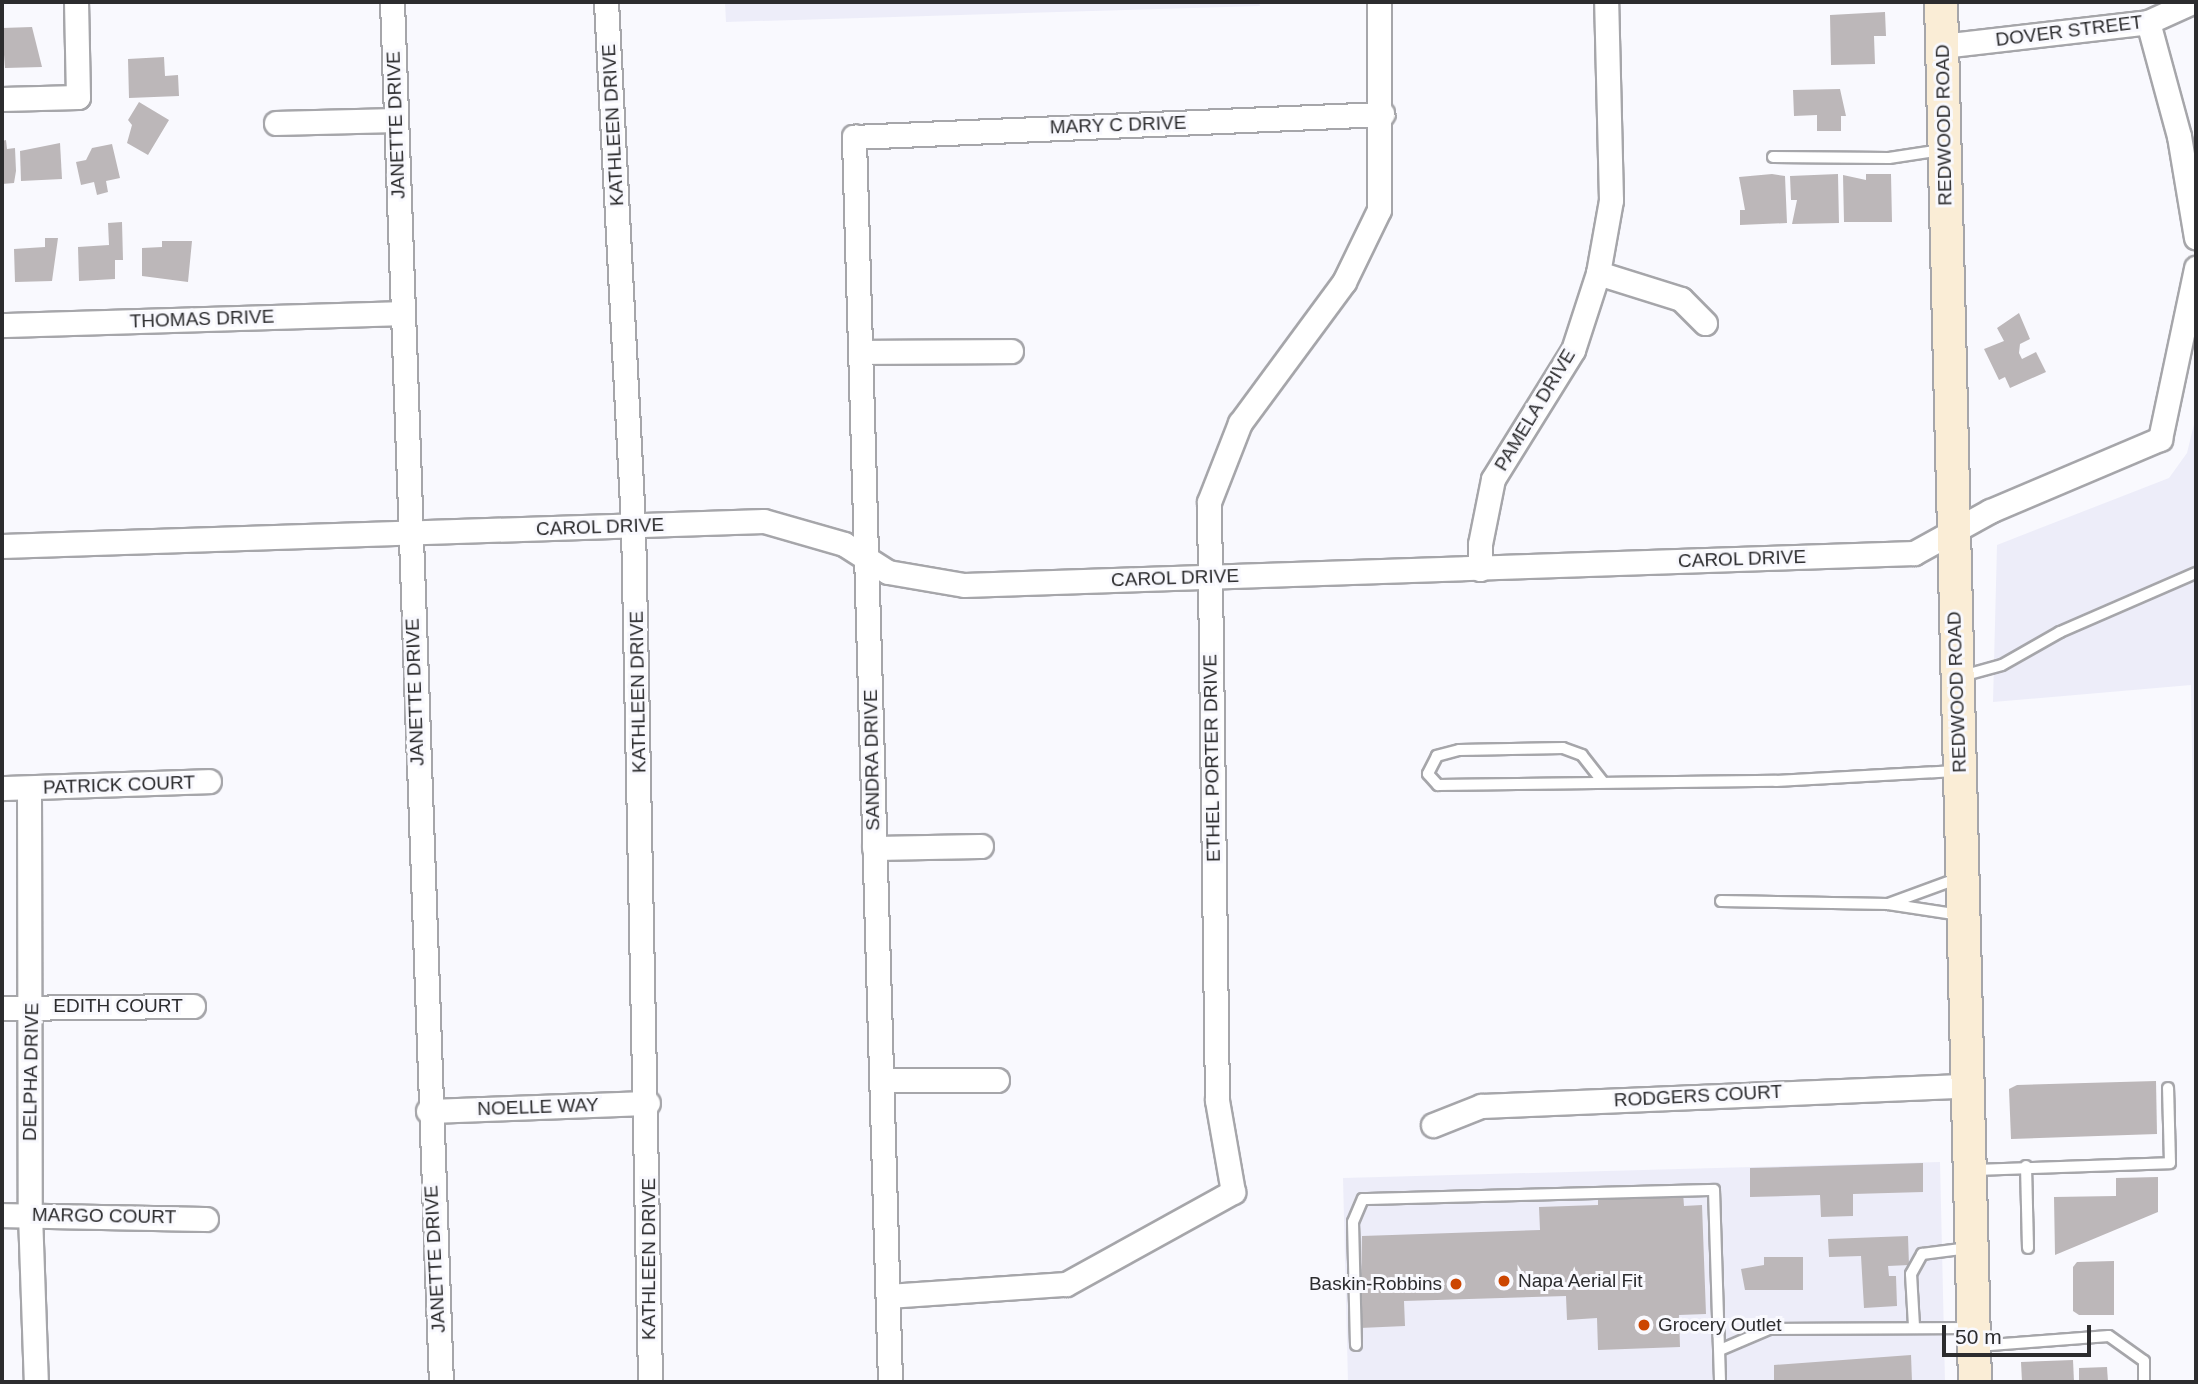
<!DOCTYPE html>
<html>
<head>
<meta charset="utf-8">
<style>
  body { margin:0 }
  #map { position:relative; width:2198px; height:1384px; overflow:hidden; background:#f9f9fe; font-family:Arial,sans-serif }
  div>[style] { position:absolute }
  .built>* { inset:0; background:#ededf9 }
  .building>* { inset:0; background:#bcb7b9 }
  .roads { filter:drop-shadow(2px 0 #a6a6aa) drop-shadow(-2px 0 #a6a6aa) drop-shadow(0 2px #a6a6aa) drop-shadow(0 -2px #a6a6aa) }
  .service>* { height:10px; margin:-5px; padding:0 5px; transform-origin:5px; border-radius:5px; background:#fff }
  .minor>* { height:23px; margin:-11.5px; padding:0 11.5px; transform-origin:11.5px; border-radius:11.5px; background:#fff }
  .secondary>* { height:32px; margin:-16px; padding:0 16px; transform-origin:16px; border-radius:16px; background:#faedd6 }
  .dots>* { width:19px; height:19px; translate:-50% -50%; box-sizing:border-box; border:4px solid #f9f9fe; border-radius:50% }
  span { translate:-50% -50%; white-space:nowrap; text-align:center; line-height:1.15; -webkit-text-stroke:6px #f9f9fe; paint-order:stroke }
  .street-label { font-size:19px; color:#2c2c2e }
  .poi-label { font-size:19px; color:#2c2c2e }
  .left { translate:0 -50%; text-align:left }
  .right { translate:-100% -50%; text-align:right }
  .frame { position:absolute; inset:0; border:4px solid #2c2c2e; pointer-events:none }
  .scale { position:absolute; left:1942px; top:1325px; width:149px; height:32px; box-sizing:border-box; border:4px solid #2c2c2e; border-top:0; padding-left:9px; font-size:21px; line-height:24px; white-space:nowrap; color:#2c2c2e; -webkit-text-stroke:5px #f9f9fe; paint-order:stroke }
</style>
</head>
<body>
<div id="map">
  <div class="built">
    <i style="clip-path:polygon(725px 2px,1259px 2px,1260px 6px,726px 22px)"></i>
    <i style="clip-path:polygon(2196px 416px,2196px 1020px,2191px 685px,1993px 702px,1997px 545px,2169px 478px,2187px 453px)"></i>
    <i style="clip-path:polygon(1940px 1162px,1945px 1382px,1348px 1382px,1343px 1178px)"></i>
  </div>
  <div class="building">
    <i style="clip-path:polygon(1885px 12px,1886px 36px,1874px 36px,1875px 64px,1831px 65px,1830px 15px)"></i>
    <i style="clip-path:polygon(32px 27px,42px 67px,5px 68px,2px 28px)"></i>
    <i style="clip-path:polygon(164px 57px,165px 76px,178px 75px,179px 96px,129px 98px,128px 59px)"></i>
    <i style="clip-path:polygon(1840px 89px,1846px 116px,1841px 116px,1841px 131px,1817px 131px,1817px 115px,1794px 116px,1793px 90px)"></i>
    <i style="clip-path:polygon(139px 102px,169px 120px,148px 155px,127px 143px,132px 125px,128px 120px)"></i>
    <i style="clip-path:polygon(6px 140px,7px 149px,15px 148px,16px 171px,14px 183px,2px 184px,2px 141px)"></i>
    <i style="clip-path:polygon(60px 143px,62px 179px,21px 181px,20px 151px)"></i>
    <i style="clip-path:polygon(112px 144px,120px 178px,106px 181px,108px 192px,97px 195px,94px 182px,81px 185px,76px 162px,86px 160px,92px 148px)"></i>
    <i style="clip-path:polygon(1772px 174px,1785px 176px,1787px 223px,1740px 225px,1740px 210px,1745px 210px,1739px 177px)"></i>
    <i style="clip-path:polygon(1838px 174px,1839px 223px,1792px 224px,1797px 200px,1791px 200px,1790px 176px)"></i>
    <i style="clip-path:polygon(1866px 174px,1891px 174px,1892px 222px,1844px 222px,1843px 175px,1866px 180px)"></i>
    <i style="clip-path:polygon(122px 222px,123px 260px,115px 260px,115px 279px,79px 281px,78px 247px,109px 245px,108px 223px)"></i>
    <i style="clip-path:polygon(45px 238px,58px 238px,52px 281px,15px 282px,14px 249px,45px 247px)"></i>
    <i style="clip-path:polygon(162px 241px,192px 241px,188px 282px,142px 276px,142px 248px,162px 247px)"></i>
    <i style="clip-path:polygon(2019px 313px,2030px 339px,2020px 344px,2019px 353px,2022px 359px,2036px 352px,2046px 372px,2010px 388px,2005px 377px,1999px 380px,1984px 349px,2004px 341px,1997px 328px)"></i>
    <i style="clip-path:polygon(2156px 1081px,2157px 1134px,2011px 1139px,2009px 1089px,2017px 1085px)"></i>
    <i style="clip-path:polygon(1923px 1163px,1923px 1192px,1853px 1194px,1853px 1216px,1821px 1217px,1820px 1195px,1750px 1197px,1750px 1168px)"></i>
    <i style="clip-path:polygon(2158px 1177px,2158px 1212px,2055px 1255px,2054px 1197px,2116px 1196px,2116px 1178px)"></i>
    <i style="clip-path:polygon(1683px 1192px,1684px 1206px,1702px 1205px,1706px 1314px,1679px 1315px,1680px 1347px,1598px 1350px,1597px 1318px,1567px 1320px,1566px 1296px,1404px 1301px,1405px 1326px,1360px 1328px,1362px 1236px,1540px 1230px,1539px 1207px,1598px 1205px,1598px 1195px)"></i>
    <i style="clip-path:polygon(1908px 1236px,1909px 1265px,1888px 1266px,1889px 1276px,1896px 1276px,1897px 1306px,1864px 1308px,1861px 1256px,1829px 1257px,1828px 1239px)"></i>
    <i style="clip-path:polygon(1764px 1257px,1803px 1257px,1803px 1290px,1745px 1290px,1741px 1269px,1764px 1265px)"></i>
    <i style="clip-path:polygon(2114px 1261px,2114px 1315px,2079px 1315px,2073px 1311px,2073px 1267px,2077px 1262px)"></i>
    <i style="clip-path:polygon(1911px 1355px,1912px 1382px,1774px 1382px,1774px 1365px)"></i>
    <i style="clip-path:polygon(2073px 1360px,2074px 1382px,2022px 1382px,2021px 1362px)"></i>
    <i style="clip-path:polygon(2107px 1367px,2108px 1382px,2079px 1382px,2079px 1368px)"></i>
  </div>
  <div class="roads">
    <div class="service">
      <i style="left:1773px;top:157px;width:116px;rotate:0.5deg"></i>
      <i style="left:1889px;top:158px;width:53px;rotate:-8.7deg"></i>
      <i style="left:1962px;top:676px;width:41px;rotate:-15.4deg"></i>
      <i style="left:2002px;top:665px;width:67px;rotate:-29.6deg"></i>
      <i style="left:2060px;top:632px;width:148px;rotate:-23.5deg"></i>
      <i style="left:1603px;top:782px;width:34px;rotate:-128deg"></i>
      <i style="left:1582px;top:755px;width:20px;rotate:-160deg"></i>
      <i style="left:1563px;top:748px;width:104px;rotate:178.9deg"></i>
      <i style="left:1459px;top:750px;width:23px;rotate:165deg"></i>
      <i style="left:1437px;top:756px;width:20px;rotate:117deg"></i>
      <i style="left:1428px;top:774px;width:15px;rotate:48deg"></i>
      <i style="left:1438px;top:785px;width:338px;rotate:-0.7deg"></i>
      <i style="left:1776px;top:781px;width:179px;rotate:-3.2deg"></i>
      <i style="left:1959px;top:878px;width:76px;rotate:159.9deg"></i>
      <i style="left:1888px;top:904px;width:73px;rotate:8.7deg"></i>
      <i style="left:1721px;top:901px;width:167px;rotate:1deg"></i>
      <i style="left:2026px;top:1166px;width:82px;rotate:88.6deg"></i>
      <i style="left:1973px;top:1170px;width:197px;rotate:-2deg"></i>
      <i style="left:2170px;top:1163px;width:75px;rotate:-91.5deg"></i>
      <i style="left:1914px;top:1326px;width:52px;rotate:-93.3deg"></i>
      <i style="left:1911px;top:1274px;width:23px;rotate:-61deg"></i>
      <i style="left:1922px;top:1254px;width:47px;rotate:-7.3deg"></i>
      <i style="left:1356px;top:1345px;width:123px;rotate:-91.4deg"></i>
      <i style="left:1353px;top:1222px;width:25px;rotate:-67deg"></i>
      <i style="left:1363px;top:1199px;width:351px;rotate:-1.5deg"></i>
      <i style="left:1714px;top:1190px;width:192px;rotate:88.2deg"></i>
      <i style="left:1977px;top:1346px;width:132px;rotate:-4.3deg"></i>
      <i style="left:2109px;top:1336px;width:43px;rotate:35.5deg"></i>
      <i style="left:2144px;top:1361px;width:21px;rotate:90deg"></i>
      <i style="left:1720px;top:1350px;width:53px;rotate:-23.2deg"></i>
      <i style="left:1769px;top:1329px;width:201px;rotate:-0.3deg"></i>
    </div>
    <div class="minor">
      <i style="left:392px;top:2px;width:1381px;rotate:87.97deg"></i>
      <i style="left:606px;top:2px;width:524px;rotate:87.04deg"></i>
      <i style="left:633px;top:525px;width:857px;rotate:88.86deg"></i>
      <i style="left:2148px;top:22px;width:118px;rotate:74.8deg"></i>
      <i style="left:2179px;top:136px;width:103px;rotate:80.5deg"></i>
      <i style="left:1942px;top:46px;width:207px;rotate:-6.6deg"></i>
      <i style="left:2148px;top:22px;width:48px;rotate:-24.4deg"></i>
      <i style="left:2px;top:99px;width:76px;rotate:-1.5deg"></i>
      <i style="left:78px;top:97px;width:95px;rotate:-91.2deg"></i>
      <i style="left:276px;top:123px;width:119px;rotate:-1.4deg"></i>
      <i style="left:1598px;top:273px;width:87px;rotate:17.4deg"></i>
      <i style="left:1681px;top:299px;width:34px;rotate:45deg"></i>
      <i style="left:2px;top:325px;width:400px;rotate:-1.7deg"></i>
      <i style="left:863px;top:352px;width:148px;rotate:-0.4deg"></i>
      <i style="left:2px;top:546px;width:762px;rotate:-1.88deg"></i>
      <i style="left:764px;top:521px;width:83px;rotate:16deg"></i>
      <i style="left:844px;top:544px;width:52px;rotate:32.5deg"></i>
      <i style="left:888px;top:572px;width:77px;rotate:9.7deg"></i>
      <i style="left:964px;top:585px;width:951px;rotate:-1.93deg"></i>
      <i style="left:1914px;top:553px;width:87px;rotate:-28.9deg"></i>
      <i style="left:1990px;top:511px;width:185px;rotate:-23deg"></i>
      <i style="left:2160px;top:439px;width:175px;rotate:-78.1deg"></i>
      <i style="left:1480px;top:569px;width:25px;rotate:-90deg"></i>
      <i style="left:1480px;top:544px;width:66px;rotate:-78.7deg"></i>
      <i style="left:1493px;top:479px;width:152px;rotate:-58.2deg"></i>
      <i style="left:1573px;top:350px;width:81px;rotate:-72deg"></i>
      <i style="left:1598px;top:273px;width:74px;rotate:-79.9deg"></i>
      <i style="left:1611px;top:200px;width:198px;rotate:-91.4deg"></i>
      <i style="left:2px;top:788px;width:207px;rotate:-1.9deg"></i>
      <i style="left:29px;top:788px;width:426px;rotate:89.9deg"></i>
      <i style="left:30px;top:1214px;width:168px;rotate:88deg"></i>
      <i style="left:874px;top:848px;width:107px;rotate:-1.1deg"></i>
      <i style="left:2px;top:1008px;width:191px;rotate:-0.6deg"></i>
      <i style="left:881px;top:1080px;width:116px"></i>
      <i style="left:428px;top:1111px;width:220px;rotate:-2.1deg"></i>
      <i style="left:1433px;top:1125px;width:52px;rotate:-21.6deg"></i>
      <i style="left:1481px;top:1106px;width:487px;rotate:-2.4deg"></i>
      <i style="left:2px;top:1215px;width:204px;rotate:1.1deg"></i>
      <i style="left:888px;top:1296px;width:178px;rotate:-3.9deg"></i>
      <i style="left:1066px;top:1284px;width:191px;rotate:-28.9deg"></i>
      <i style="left:1233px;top:1192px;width:93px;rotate:-99.9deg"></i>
      <i style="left:1217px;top:1100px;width:598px;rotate:-90.77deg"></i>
      <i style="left:1209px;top:502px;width:85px;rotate:-68.6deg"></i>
      <i style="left:1240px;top:423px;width:175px;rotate:-53.6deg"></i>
      <i style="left:1344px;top:282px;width:80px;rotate:-64.1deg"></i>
      <i style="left:1379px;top:210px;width:208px;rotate:-90deg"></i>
      <i style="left:890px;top:1382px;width:1246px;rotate:-91.66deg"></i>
      <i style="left:854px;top:137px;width:529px;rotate:-2.49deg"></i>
    </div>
    <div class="secondary">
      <i style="left:1941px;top:2px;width:1380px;rotate:88.59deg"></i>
    </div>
  </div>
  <div class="dots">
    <i style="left:1504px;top:1281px;background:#cc4601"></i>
    <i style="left:1456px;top:1284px;background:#cc4601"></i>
    <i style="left:1644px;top:1325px;background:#cc4601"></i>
  </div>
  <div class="street-label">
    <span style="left:2069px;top:31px;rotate:-7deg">DOVER STREET</span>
    <span style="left:396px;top:125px;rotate:-92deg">JANETTE DRIVE</span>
    <span style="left:613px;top:125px;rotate:-93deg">KATHLEEN DRIVE</span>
    <span style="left:1118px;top:125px;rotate:-2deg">MARY C DRIVE</span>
    <span style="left:1944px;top:125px;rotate:-91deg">REDWOOD ROAD</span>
    <span style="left:202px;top:319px;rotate:-2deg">THOMAS DRIVE</span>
    <span style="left:1535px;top:410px;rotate:-59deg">PAMELA DRIVE</span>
    <span style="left:600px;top:527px;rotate:-2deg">CAROL DRIVE</span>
    <span style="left:1742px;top:559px;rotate:-2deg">CAROL DRIVE</span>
    <span style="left:1175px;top:578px;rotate:-2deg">CAROL DRIVE</span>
    <span style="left:415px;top:692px;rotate:-92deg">JANETTE DRIVE</span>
    <span style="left:638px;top:692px;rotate:-91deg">KATHLEEN DRIVE</span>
    <span style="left:1957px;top:692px;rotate:-92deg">REDWOOD ROAD</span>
    <span style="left:1212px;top:758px;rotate:-91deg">ETHEL PORTER DRIVE</span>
    <span style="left:872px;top:760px;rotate:-91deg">SANDRA DRIVE</span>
    <span style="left:119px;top:785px;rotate:-2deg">PATRICK COURT</span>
    <span style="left:118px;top:1006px">EDITH COURT</span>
    <span style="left:31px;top:1072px;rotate:-89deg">DELPHA DRIVE</span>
    <span style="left:1698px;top:1096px;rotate:-3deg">RODGERS COURT</span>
    <span style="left:538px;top:1107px;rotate:-2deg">NOELLE WAY</span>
    <span style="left:104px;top:1216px;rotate:1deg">MARGO COURT</span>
    <span style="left:435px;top:1259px;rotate:-93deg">JANETTE DRIVE</span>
    <span style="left:649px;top:1259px;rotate:-90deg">KATHLEEN DRIVE</span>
  </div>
  <div class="poi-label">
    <span class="left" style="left:1518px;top:1281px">Napa Aerial Fit</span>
    <span class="right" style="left:1442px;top:1284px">Baskin-Robbins</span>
    <span class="left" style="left:1658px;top:1325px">Grocery Outlet</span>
  </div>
  <div class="frame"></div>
  <div class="scale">50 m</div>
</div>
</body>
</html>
